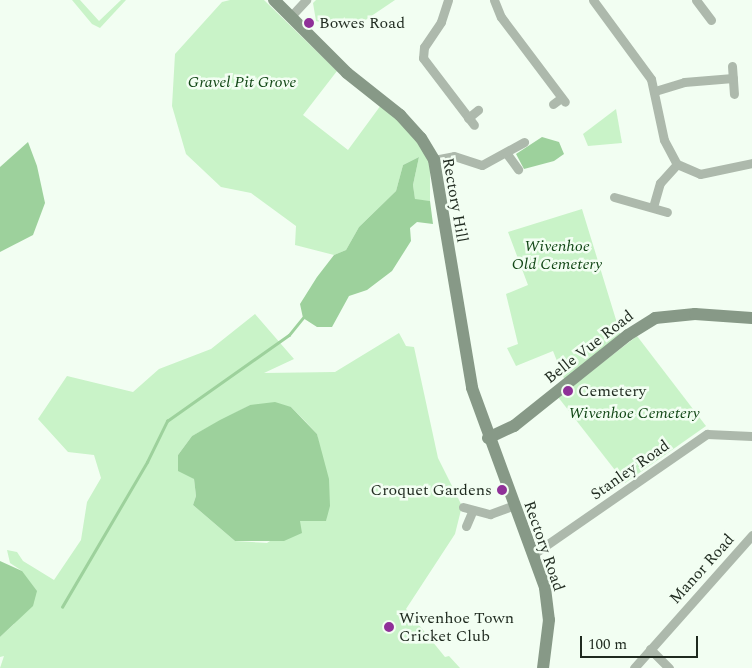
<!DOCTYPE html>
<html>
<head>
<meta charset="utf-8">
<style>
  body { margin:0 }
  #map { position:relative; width:752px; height:668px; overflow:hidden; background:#f2fef2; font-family:Spectral,serif }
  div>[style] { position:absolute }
  .green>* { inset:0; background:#c9f3c8 }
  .water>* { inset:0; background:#9dd19c }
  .stream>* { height:2.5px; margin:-1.25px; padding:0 1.25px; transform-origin:1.25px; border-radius:1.25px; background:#9dd19c }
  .street>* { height:9px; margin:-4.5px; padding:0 4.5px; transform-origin:4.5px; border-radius:4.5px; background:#adb9ac }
  .secondary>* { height:12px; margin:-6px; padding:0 6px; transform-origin:6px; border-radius:6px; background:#879987 }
  .dots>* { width:14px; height:14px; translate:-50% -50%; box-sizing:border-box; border:2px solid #f2fef2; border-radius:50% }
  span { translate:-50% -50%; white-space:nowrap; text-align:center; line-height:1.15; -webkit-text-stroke:5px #f2fef2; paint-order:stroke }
  .poi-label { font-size:16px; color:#1f2a1f }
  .left { translate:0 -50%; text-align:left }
  .right { translate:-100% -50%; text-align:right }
  .park-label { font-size:16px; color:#124716; font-style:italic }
  .street-label { font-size:16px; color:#1f2a1f }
  .scale { position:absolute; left:580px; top:636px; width:118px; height:22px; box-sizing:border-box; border:2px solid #1f2a1f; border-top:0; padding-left:6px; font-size:15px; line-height:18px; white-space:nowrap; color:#1f2a1f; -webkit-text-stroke:4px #f2fef2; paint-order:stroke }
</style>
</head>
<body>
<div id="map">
  <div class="green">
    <i style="clip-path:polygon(72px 0,80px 0,99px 21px,121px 0,126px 0,100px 28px,92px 24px)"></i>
    <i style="clip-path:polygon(230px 0,264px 0,337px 71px,303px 115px,348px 150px,381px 105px,421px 141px,430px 163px,430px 201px,415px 200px,413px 185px,419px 157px,403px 165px,396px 191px,359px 227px,346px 250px,334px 255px,295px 245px,296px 226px,251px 193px,221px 187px,186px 154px,172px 106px,175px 54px,222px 2px)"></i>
    <i style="clip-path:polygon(316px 0,395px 0,361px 23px,338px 27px,316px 21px,313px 3px)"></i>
    <i style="clip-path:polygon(616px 109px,622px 143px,588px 146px,583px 134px)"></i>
    <i style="clip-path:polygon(582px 209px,621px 336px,565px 381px,553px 351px,516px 366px,507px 348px,518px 344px,506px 294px,528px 285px,508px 232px)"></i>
    <i style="clip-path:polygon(evenodd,255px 314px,294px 359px,264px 373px,335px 372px,399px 333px,406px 346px,414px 347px,438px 458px,462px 506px,455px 534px,406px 609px,445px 657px,449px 656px,460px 668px,0 668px,4px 656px,0 657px,0 637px,14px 624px,22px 571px,10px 563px,7px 550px,17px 552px,23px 561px,54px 580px,81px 540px,87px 502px,101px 478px,94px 455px,68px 452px,38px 419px,67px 376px,133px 392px,159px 369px,211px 349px,255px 314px,250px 405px,291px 407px,305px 421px,317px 434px,329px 495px,326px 521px,300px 521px,267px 543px,235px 541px,193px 505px,196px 496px,194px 479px,178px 455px,192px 436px,250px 405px)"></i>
    <i style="clip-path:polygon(637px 336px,706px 426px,625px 483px,558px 397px)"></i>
  </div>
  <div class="water">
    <i style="clip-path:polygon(542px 137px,559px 142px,564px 154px,554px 161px,524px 169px,516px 154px)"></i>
    <i style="clip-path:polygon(28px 142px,37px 166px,45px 203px,33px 235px,0 252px,0 167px)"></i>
    <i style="clip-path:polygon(419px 157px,413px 185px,415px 199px,430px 201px,433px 224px,417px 222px,410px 228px,411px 241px,392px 271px,367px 290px,349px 296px,332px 327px,317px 327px,303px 318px,300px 304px,317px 277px,334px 255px,346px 250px,359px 227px,396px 191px,403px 165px)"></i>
    <i style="clip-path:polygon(275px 402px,291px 407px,317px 434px,329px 479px,330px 506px,326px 521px,300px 521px,302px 533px,284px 541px,235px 541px,193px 505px,196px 496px,194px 479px,178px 471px,178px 455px,192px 436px,220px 420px,250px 405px)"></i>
    <i style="clip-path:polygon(0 561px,22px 571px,37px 591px,33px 606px,0 637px)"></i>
  </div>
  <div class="stream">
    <i style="left:62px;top:607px;width:168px;rotate:-59.6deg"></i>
    <i style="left:147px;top:462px;width:46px;rotate:-64deg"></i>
    <i style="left:167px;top:421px;width:149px;rotate:-35.2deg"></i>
    <i style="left:289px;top:335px;width:22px;rotate:-51deg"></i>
  </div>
  <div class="street">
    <i style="left:448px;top:0;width:23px;rotate:108deg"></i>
    <i style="left:441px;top:22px;width:30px;rotate:124deg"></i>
    <i style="left:424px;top:47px;width:11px;rotate:95deg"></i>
    <i style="left:423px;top:58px;width:84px;rotate:52.7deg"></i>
    <i style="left:494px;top:0;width:18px;rotate:68deg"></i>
    <i style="left:501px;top:17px;width:106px;rotate:53deg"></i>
    <i style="left:593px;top:0;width:98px;rotate:53.7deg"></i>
    <i style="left:651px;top:79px;width:62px;rotate:78deg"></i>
    <i style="left:664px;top:140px;width:27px;rotate:62deg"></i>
    <i style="left:677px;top:164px;width:25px;rotate:23deg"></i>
    <i style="left:700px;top:174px;width:53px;rotate:-11.9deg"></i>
    <i style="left:696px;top:0;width:25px;rotate:53deg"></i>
    <i style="left:292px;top:15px;width:21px;rotate:-47deg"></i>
    <i style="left:732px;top:66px;width:28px;rotate:86deg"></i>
    <i style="left:655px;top:91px;width:30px;rotate:-17deg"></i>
    <i style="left:684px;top:82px;width:49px;rotate:-4.7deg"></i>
    <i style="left:553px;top:104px;width:10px;rotate:-37deg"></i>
    <i style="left:468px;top:118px;width:13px;rotate:-39deg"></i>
    <i style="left:507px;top:154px;width:19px;rotate:54deg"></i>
    <i style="left:434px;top:160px;width:20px;rotate:-11deg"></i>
    <i style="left:454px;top:156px;width:29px;rotate:18deg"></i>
    <i style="left:482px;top:165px;width:48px;rotate:-28.7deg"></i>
    <i style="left:614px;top:197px;width:55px;rotate:15.8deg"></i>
    <i style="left:653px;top:207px;width:25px;rotate:-74deg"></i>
    <i style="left:660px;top:183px;width:25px;rotate:-48deg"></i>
    <i style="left:463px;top:507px;width:28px;rotate:15deg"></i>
    <i style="left:490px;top:514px;width:23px;rotate:-20deg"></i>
    <i style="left:466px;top:526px;width:15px;rotate:-67deg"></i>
    <i style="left:532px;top:555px;width:213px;rotate:-34.7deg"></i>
    <i style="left:707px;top:434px;width:45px;rotate:2.5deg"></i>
    <i style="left:650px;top:649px;width:27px;rotate:45deg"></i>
    <i style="left:634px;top:668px;width:178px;rotate:-48.4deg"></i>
  </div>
  <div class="secondary">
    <i style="left:274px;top:0;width:103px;rotate:45deg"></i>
    <i style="left:347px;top:73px;width:68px;rotate:38.4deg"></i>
    <i style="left:400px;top:115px;width:31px;rotate:48deg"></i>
    <i style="left:421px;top:138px;width:26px;rotate:59deg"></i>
    <i style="left:434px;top:160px;width:231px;rotate:80.5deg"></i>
    <i style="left:472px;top:388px;width:213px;rotate:69.9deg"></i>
    <i style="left:545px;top:588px;width:32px;rotate:83deg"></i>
    <i style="left:549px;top:620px;width:48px;rotate:97.1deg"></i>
    <i style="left:488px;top:438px;width:29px;rotate:-25deg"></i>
    <i style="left:514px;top:426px;width:146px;rotate:-38.6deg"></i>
    <i style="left:628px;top:335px;width:32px;rotate:-32deg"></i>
    <i style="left:655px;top:318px;width:40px;rotate:-5.7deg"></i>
    <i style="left:695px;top:314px;width:57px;rotate:4deg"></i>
  </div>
  <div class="dots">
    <i style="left:309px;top:23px;background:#8f3098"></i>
    <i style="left:568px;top:391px;background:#8f3098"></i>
    <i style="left:502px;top:490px;background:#8f3098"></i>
    <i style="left:389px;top:627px;background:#8f3098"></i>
  </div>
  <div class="poi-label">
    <span class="left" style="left:319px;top:23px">Bowes Road</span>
    <span class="left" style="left:578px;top:391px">Cemetery</span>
    <span class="right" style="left:492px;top:490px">Croquet Gardens</span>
    <span class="left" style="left:399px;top:627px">Wivenhoe Town<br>Cricket Club</span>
  </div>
  <div class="park-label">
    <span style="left:242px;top:82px">Gravel Pit Grove</span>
    <span style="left:557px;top:255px">Wivenhoe<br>Old Cemetery</span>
    <span style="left:634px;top:413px">Wivenhoe Cemetery</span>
  </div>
  <div class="street-label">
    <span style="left:455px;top:200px;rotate:80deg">Rectory Hill</span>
    <span style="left:589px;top:347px;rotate:-38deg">Belle Vue Road</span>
    <span style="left:630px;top:470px;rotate:-35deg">Stanley Road</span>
    <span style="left:544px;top:546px;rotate:71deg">Rectory Road</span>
    <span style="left:702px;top:569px;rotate:-48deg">Manor Road</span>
  </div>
  <div class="scale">100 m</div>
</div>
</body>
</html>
